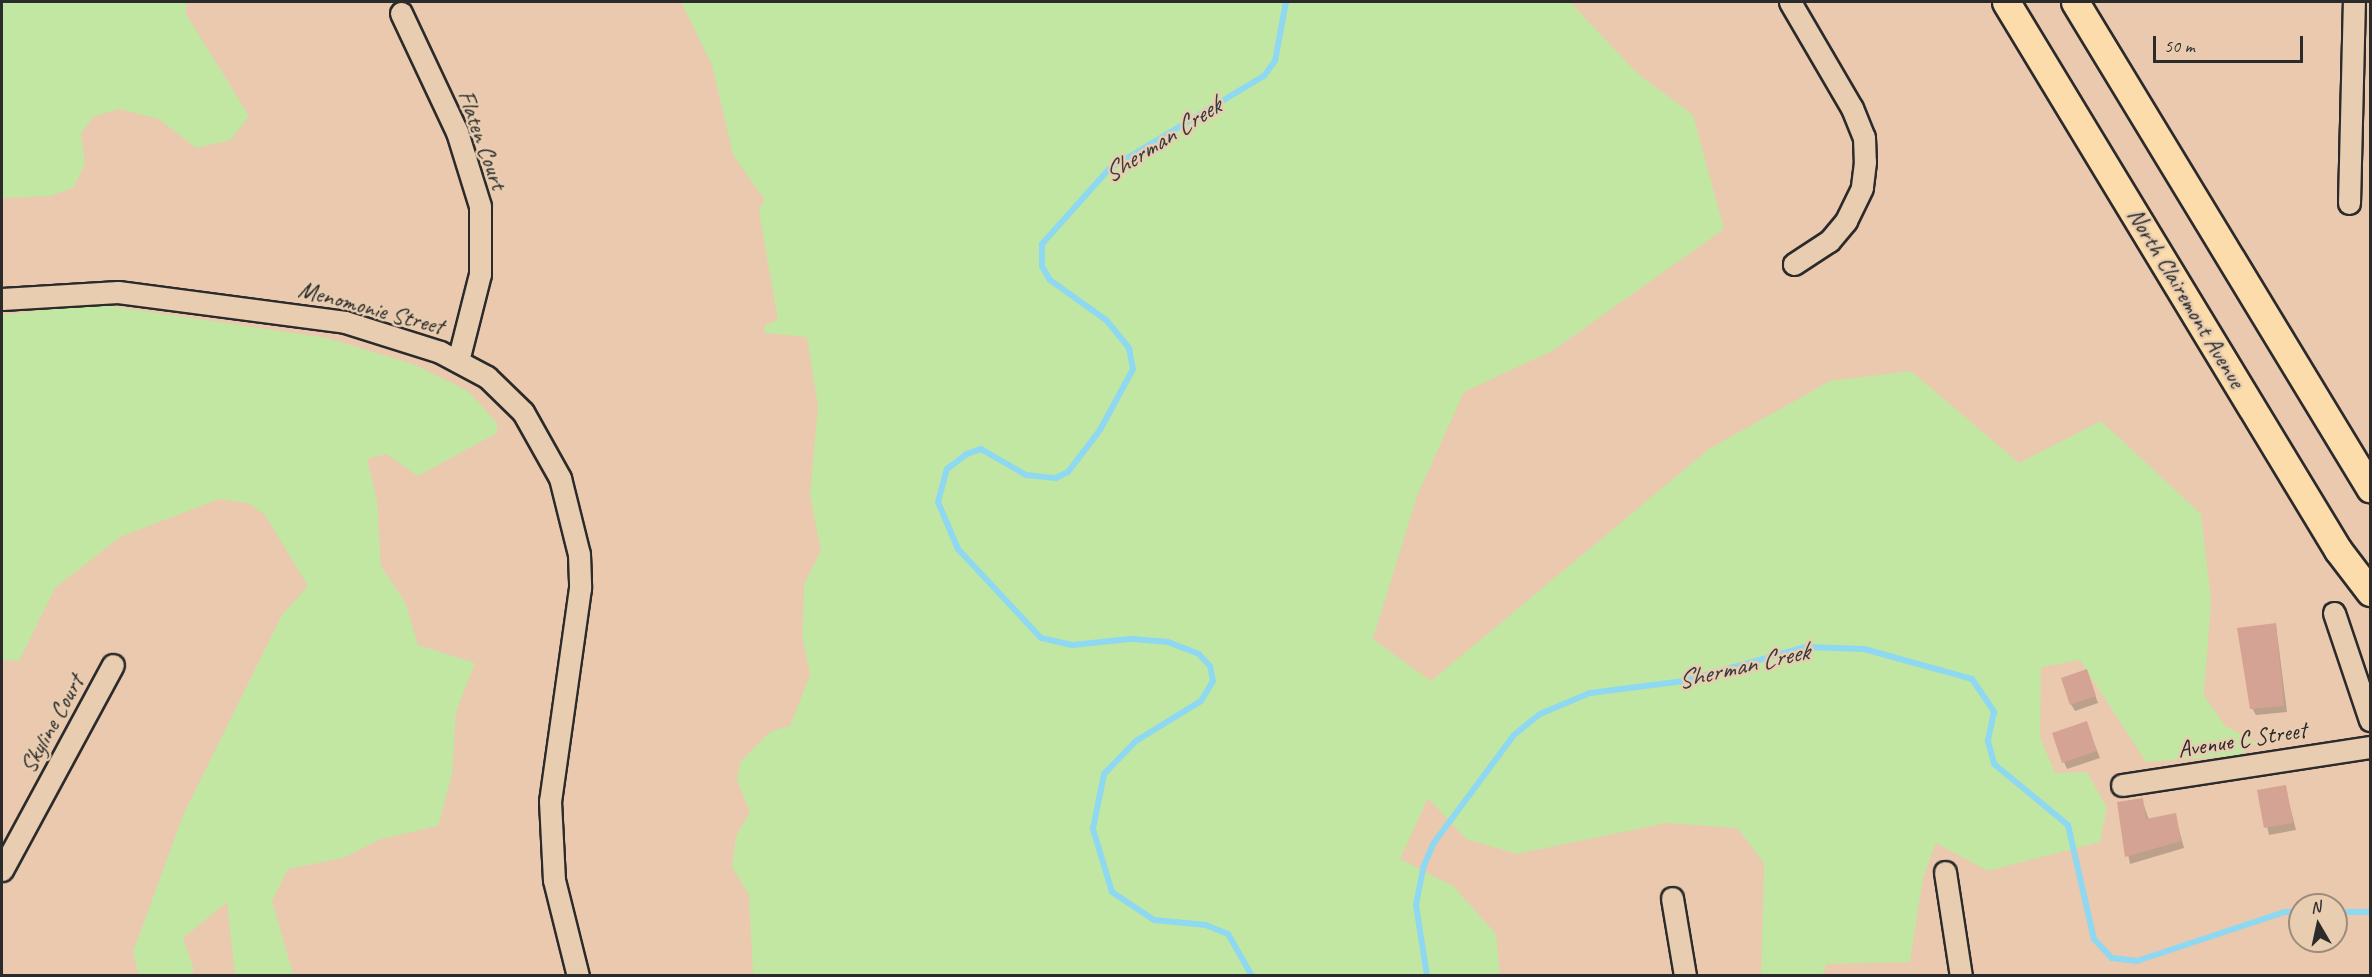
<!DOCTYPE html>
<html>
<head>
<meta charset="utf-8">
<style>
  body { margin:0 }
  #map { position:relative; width:2372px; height:977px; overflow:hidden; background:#eac9ae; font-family:Caveat,sans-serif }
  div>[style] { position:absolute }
  .green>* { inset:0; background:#c2e7a2 }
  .shadow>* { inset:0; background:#0003 }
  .stream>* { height:6px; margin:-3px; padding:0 3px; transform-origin:3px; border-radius:3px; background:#8fd8f1 }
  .building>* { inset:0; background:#d4a393 }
  .roads { filter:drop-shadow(2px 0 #2b2b2b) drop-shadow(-2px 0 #2b2b2b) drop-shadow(0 2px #2b2b2b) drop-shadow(0 -2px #2b2b2b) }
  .minor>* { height:21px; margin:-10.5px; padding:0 10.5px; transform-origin:10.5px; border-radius:10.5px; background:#e9cdb0 }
  .major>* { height:27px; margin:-13.5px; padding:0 13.5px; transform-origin:13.5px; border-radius:13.5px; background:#fddcac }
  span { translate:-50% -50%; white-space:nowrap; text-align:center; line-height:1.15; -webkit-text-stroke:5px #e9cdb0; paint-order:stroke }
  .street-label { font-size:24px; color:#2b2b2b }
  .water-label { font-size:26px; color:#353c3f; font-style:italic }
  .frame { position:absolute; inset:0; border:3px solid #2b2b2b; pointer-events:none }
  .north { position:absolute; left:2288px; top:893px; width:60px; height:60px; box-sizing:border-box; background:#e9cdb0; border:2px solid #9d8c7b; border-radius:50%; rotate:351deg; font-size:16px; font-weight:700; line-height:24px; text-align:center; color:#2b2b2b }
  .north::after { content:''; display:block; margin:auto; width:21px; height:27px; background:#2b2b2b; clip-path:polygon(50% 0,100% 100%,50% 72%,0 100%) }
  .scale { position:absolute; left:2153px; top:36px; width:150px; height:27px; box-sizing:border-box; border:3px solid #2b2b2b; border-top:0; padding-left:8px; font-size:18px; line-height:21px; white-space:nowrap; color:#2b2b2b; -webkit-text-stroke:4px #e9cdb0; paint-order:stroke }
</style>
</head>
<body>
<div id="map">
  <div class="green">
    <i style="clip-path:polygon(2px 2px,186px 2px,186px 14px,249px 116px,231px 140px,196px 148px,159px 119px,119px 109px,93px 117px,81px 134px,85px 164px,73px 188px,50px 196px,2px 198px)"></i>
    <i style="clip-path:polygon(681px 2px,1570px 2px,1637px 73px,1693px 115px,1724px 229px,1552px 351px,1464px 392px,1417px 496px,1373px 639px,1431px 681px,1709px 449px,1830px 381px,1911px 371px,2019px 463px,2101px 421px,2201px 514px,2211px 601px,2204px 695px,2225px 726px,2257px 743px,2240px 755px,2146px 762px,2080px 660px,2041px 667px,2040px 737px,2055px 773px,2087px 772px,2107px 808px,2100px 842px,1988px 871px,1936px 843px,1923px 878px,1910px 962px,1827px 964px,1822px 975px,1761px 975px,1764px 863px,1737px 828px,1666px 823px,1517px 854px,1466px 839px,1428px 798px,1400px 859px,1453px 886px,1496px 934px,1500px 975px,753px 975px,749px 895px,732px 867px,736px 836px,750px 812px,737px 780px,741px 761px,771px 731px,790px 726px,810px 675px,802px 635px,804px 585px,821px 550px,810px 495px,818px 406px,807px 337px,764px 333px,765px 325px,778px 320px,759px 212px,764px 199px,733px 155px,712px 65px)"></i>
    <i style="clip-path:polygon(96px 304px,327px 338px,413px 364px,468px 391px,497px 423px,497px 433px,418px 476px,386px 454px,367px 459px,377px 500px,381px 566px,406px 604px,418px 645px,475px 663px,456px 712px,452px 775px,438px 826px,381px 839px,343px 858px,288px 869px,272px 901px,293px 973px,298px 975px,235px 975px,227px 902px,183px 938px,194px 970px,191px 975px,139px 975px,133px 952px,184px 813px,282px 615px,308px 586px,265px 515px,248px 503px,219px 499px,120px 537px,55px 588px,19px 661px,2px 660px,2px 315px)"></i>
  </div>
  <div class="shadow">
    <i style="clip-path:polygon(2276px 625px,2287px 712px,2256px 715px,2252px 708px)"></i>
    <i style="clip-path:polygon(2086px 671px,2098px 703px,2075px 711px,2071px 704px)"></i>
    <i style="clip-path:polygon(2086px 723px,2100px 758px,2067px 769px,2064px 762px)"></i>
    <i style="clip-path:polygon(2285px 787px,2296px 830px,2269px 835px,2259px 792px)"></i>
    <i style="clip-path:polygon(2142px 800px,2149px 820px,2175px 815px,2184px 848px,2130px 864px,2118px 804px)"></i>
  </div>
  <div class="stream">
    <i style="left:2336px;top:912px;width:34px"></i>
    <i style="left:1252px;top:976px;width:48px;rotate:-119.7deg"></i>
    <i style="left:1228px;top:934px;width:24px;rotate:-158deg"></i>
    <i style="left:1206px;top:925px;width:52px;rotate:-174.5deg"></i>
    <i style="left:1154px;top:920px;width:50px;rotate:-146.3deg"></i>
    <i style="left:1112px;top:892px;width:66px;rotate:-106.8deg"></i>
    <i style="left:1093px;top:829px;width:56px;rotate:-78.7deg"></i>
    <i style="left:1104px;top:774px;width:46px;rotate:-45.9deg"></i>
    <i style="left:1136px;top:741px;width:76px;rotate:-31.6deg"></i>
    <i style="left:1201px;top:701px;width:23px;rotate:-59deg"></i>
    <i style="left:1213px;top:681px;width:15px;rotate:-101deg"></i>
    <i style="left:1210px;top:666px;width:16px;rotate:-133deg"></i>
    <i style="left:1199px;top:654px;width:33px;rotate:-159deg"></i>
    <i style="left:1168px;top:642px;width:38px;rotate:-175deg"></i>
    <i style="left:1130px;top:639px;width:58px;rotate:174.1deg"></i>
    <i style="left:1072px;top:645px;width:32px;rotate:-167deg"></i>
    <i style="left:1041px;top:638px;width:122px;rotate:-133deg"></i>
    <i style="left:958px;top:549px;width:51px;rotate:-113.1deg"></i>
    <i style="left:938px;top:502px;width:34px;rotate:-75deg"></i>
    <i style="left:947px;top:469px;width:25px;rotate:-37deg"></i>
    <i style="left:967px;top:454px;width:15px;rotate:-20deg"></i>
    <i style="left:981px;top:449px;width:52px;rotate:30deg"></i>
    <i style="left:1026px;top:475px;width:30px;rotate:6deg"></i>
    <i style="left:1056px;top:478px;width:13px;rotate:-27deg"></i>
    <i style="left:1068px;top:472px;width:53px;rotate:-52.7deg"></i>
    <i style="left:1100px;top:430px;width:69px;rotate:-61.6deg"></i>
    <i style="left:1133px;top:369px;width:21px;rotate:-101deg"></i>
    <i style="left:1129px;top:348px;width:36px;rotate:-129deg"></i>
    <i style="left:1106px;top:320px;width:69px;rotate:-144.5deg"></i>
    <i style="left:1050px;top:280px;width:16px;rotate:-120deg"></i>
    <i style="left:1042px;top:266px;width:22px;rotate:-90deg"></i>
    <i style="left:1042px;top:244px;width:101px;rotate:-48.2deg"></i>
    <i style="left:1109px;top:169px;width:181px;rotate:-31deg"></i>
    <i style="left:1264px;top:76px;width:19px;rotate:-54deg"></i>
    <i style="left:1275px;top:61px;width:60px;rotate:-79.4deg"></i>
    <i style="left:1427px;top:976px;width:72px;rotate:-98.8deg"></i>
    <i style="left:1416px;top:905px;width:38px;rotate:-79deg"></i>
    <i style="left:1423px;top:868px;width:26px;rotate:-67deg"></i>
    <i style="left:1433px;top:844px;width:136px;rotate:-53.4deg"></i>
    <i style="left:1514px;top:735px;width:33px;rotate:-39deg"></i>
    <i style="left:1540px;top:714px;width:54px;rotate:-22.8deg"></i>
    <i style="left:1590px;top:693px;width:95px;rotate:-7.3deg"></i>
    <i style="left:1684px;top:681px;width:126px;rotate:-15.7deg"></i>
    <i style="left:1805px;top:647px;width:59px;rotate:1.9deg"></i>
    <i style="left:1864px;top:649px;width:112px;rotate:15.5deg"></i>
    <i style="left:1972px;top:679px;width:40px;rotate:56deg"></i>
    <i style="left:1994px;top:712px;width:30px;rotate:102deg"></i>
    <i style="left:1988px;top:741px;width:24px;rotate:75deg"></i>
    <i style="left:1994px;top:764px;width:96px;rotate:39.5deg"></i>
    <i style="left:2068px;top:825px;width:117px;rotate:77.2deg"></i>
    <i style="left:2094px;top:939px;width:26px;rotate:47deg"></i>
    <i style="left:2112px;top:958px;width:25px;rotate:7deg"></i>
    <i style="left:2137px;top:961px;width:155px;rotate:-18.4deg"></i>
    <i style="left:2284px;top:912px;width:16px"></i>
  </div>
  <div class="building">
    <i style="clip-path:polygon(2276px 623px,2284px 706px,2250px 709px,2237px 628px)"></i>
    <i style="clip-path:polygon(2087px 669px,2096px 696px,2070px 705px,2061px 678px)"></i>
    <i style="clip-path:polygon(2087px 721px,2097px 751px,2062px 763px,2052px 733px)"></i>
    <i style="clip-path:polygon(2286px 785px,2293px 823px,2264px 828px,2257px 790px)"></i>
    <i style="clip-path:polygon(2143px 798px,2146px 819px,2176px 813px,2181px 841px,2125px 857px,2117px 802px)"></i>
  </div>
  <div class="roads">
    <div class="minor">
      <i style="left:1790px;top:2px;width:123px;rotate:59.7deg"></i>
      <i style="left:1852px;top:108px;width:31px;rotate:68deg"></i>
      <i style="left:1864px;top:137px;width:25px;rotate:88deg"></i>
      <i style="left:1865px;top:162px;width:26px;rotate:97deg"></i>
      <i style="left:1862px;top:188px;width:37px;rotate:116deg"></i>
      <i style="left:1846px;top:221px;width:26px;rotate:130deg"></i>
      <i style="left:1829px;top:241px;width:42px;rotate:146.7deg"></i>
      <i style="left:401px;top:13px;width:132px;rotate:64.8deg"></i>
      <i style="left:457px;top:132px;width:77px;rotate:72.7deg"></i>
      <i style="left:480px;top:206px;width:68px;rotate:90deg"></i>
      <i style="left:480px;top:274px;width:90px;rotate:104.2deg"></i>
      <i style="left:2349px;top:203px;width:201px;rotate:-88.6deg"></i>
      <i style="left:2px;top:299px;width:116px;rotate:-3.5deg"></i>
      <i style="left:118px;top:292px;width:229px;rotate:7.5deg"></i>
      <i style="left:345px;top:322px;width:100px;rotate:17.5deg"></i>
      <i style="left:440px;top:352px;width:53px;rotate:28deg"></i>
      <i style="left:487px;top:377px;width:50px;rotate:44.2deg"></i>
      <i style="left:523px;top:412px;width:76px;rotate:60.7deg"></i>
      <i style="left:560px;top:478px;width:78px;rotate:76deg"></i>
      <i style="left:579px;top:554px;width:34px;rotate:88deg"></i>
      <i style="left:580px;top:588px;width:215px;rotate:98deg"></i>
      <i style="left:550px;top:801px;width:79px;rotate:87.1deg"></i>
      <i style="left:554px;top:880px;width:99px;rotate:76deg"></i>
      <i style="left:2334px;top:613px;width:113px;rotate:71.4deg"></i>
      <i style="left:2122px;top:785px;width:251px;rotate:-8.7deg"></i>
      <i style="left:2px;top:870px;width:233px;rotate:-61.6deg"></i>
      <i style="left:1945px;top:872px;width:105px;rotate:81.3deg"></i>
      <i style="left:1672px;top:898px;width:79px;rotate:80.5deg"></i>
    </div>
    <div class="major">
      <i style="left:2006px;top:2px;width:641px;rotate:58.79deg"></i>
      <i style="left:2338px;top:550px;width:53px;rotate:52.7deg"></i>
      <i style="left:2075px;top:2px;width:569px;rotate:58.74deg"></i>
    </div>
  </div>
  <div class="street-label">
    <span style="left:482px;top:140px;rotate:70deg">Flaten Court</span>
    <span style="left:2186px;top:298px;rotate:59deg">North Clairemont Avenue</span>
    <span style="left:371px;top:308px;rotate:15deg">Menomonie Street</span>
    <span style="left:52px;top:724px;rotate:-61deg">Skyline Court</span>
    <span style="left:2242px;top:740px;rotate:-9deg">Avenue C Street</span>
  </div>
  <div class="water-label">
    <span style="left:1162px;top:140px;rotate:-33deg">Sherman Creek</span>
    <span style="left:1743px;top:666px;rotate:-13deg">Sherman Creek</span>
  </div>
  <div class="frame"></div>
  <div class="north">N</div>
  <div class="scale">50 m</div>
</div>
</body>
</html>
